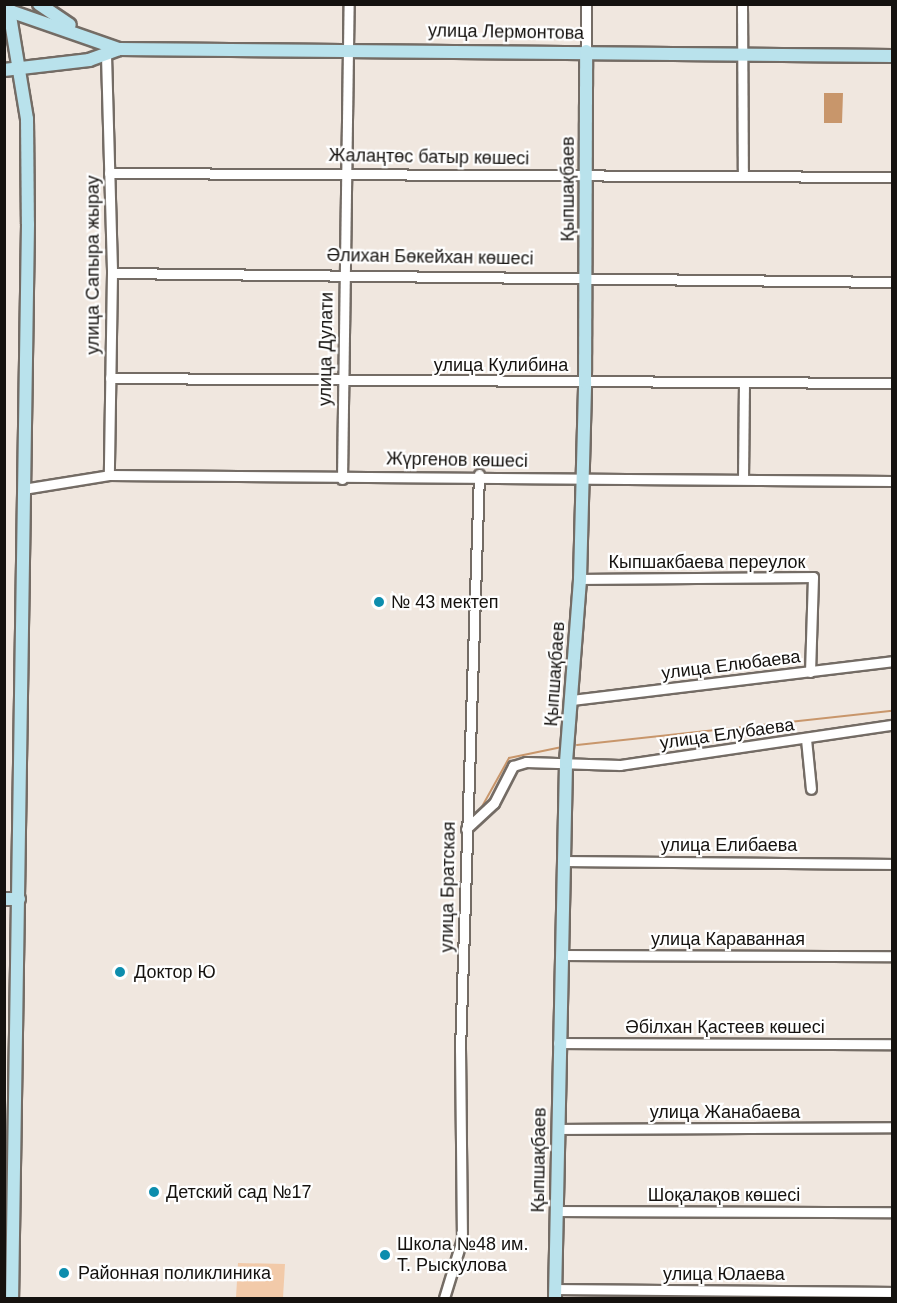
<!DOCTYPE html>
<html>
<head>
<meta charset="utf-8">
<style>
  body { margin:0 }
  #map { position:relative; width:897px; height:1303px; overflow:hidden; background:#f0e7df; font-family:Helvetica,sans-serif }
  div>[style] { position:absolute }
  .green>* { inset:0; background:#f2caa9 }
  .water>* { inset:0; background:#c8966b }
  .stream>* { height:2px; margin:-1px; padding:0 1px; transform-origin:1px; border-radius:1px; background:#c8966b }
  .roads { filter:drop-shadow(2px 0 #746c65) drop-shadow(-2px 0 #746c65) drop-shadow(0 2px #746c65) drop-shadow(0 -2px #746c65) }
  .street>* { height:9px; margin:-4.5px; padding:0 4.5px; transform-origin:4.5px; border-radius:4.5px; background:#fff }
  .secondary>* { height:12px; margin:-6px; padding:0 6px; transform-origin:6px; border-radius:6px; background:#b9e2ec }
  .dots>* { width:16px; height:16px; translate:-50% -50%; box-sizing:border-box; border:3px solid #fff; border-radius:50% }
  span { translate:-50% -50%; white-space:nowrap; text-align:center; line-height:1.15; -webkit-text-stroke:4.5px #fff; paint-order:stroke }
  .street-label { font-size:18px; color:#15120f }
  .poi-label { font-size:18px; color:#15120f }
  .left { translate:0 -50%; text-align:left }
  .frame { position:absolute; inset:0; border:6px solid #15120f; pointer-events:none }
</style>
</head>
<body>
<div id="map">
  <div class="green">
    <i style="clip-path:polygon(238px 1263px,285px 1264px,283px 1298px,236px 1298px)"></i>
  </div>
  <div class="water">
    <i style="clip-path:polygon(824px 93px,843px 93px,842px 123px,824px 123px)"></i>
  </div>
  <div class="stream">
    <i style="left:577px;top:745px;width:317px;rotate:-6.2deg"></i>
    <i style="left:479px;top:812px;width:62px;rotate:-60.9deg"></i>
    <i style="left:509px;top:758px;width:54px;rotate:-11.7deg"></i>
  </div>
  <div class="roads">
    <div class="street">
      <i style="left:586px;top:4px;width:47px;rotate:90deg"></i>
      <i style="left:742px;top:4px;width:172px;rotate:89.7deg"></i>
      <i style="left:106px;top:55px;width:218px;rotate:88.4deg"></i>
      <i style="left:112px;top:273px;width:202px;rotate:90.9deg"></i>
      <i style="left:109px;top:173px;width:783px;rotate:0.29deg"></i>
      <i style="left:112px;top:273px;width:780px;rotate:0.66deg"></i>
      <i style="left:110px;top:378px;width:782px;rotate:0.37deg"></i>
      <i style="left:342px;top:479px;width:475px;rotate:-89.2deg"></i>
      <i style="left:743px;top:479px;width:97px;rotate:-89.4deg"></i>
      <i style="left:23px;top:489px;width:87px;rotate:-9.2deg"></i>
      <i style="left:109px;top:475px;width:783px;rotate:0.44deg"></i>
      <i style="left:580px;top:579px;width:233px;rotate:-0.5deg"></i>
      <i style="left:813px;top:577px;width:95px;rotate:91.8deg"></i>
      <i style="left:572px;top:700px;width:322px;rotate:-6.9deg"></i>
      <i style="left:806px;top:739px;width:50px;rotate:84.3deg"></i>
      <i style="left:466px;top:829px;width:38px;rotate:-43deg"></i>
      <i style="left:494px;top:803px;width:42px;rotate:-62.8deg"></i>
      <i style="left:513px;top:766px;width:14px;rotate:-17deg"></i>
      <i style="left:526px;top:762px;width:94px;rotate:1.8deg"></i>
      <i style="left:620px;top:765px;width:275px;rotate:-8.4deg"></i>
      <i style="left:565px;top:861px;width:327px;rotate:0.5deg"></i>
      <i style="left:564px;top:955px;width:328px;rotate:0.2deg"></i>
      <i style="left:558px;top:1043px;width:334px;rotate:0.2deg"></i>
      <i style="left:557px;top:1129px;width:335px;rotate:-0.3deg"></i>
      <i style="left:556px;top:1211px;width:336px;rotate:0.2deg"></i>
      <i style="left:555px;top:1289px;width:337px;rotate:0.5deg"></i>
      <i style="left:444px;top:1298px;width:62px;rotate:-73deg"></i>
      <i style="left:462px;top:1239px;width:189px;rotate:-90.6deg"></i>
      <i style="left:460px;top:1050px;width:576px;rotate:-88.11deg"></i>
    </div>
    <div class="secondary">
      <i style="left:8px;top:4px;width:117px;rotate:80.6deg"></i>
      <i style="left:27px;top:119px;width:105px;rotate:89.5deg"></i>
      <i style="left:28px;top:224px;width:1074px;rotate:90.85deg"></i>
      <i style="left:39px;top:4px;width:37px;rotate:34deg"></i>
      <i style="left:4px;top:9px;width:122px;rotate:19.2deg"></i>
      <i style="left:119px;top:49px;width:773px;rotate:0.52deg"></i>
      <i style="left:4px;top:70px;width:86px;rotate:-6.7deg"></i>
      <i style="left:89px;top:60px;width:32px;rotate:-20deg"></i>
      <i style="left:4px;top:899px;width:15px"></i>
      <i style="left:555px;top:1298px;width:536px;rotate:-88.82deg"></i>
      <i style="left:566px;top:762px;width:184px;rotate:-85.6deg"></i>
      <i style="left:580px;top:579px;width:197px;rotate:-88.5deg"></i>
      <i style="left:585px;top:382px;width:331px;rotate:-89.8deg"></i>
    </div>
  </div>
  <div class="dots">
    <i style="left:379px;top:602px;background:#0d8dad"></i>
    <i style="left:120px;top:972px;background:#0d8dad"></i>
    <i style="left:154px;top:1192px;background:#0d8dad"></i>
    <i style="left:385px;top:1255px;background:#0d8dad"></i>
    <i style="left:64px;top:1273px;background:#0d8dad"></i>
  </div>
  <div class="street-label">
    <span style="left:506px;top:32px;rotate:1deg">улица Лермонтова</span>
    <span style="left:429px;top:157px;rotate:1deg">Жалаңтөс батыр көшесі</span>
    <span style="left:568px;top:189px;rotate:-90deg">Қыпшақбаев</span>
    <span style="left:430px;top:257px;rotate:1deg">Әлихан Бөкейхан көшесі</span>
    <span style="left:93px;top:265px;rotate:-90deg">улица Сапыра жырау</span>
    <span style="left:326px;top:349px;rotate:-89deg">улица Дулати</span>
    <span style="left:501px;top:365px">улица Кулибина</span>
    <span style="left:457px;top:460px;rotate:1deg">Жүргенов көшесі</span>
    <span style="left:707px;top:562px">Кыпшакбаева переулок</span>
    <span style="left:731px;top:665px;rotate:-7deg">улица Елюбаева</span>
    <span style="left:555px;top:674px;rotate:-86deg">Қыпшақбаев</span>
    <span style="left:727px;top:734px;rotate:-8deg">улица Елубаева</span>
    <span style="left:729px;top:845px">улица Елибаева</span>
    <span style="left:448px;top:887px;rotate:-89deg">улица Братская</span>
    <span style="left:728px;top:939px">улица Караванная</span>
    <span style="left:725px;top:1027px">Әбілхан Қастеев көшесі</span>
    <span style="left:725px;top:1112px">улица Жанабаева</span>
    <span style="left:539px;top:1160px;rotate:-89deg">Қыпшақбаев</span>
    <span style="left:724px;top:1195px">Шоқалақов көшесі</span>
    <span style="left:724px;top:1274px">улица Юлаева</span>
  </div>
  <div class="poi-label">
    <span class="left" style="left:391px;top:602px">№ 43 мектеп</span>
    <span class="left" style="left:134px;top:972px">Доктор Ю</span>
    <span class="left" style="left:166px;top:1192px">Детский сад №17</span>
    <span class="left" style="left:397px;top:1255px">Школа №48 им.<br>Т. Рыскулова</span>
    <span class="left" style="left:78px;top:1273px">Районная поликлиника</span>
  </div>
  <div class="frame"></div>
</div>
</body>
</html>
